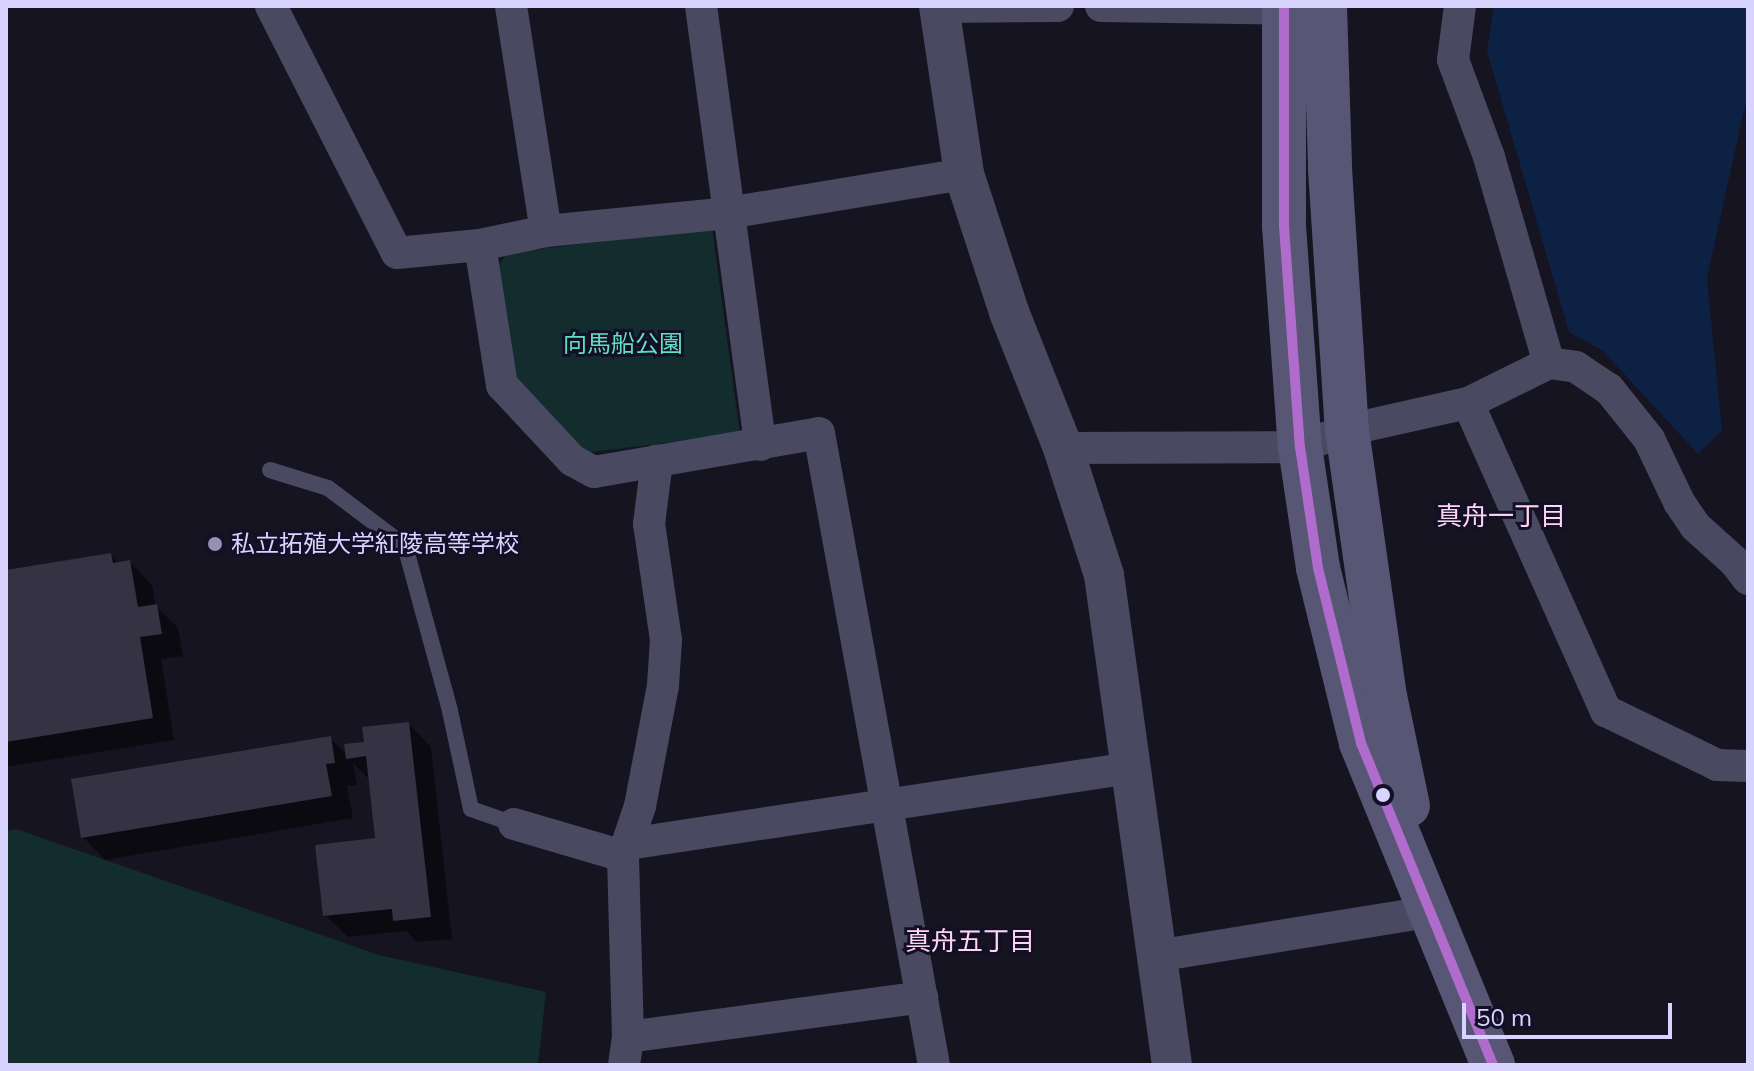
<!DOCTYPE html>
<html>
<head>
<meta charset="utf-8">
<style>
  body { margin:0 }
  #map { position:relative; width:1754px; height:1071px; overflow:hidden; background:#161421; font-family:Mulish,"Noto Sans JP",sans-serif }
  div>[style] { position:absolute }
  .green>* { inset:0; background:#132c2d }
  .water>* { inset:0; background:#0d2144 }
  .shadow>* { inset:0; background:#0007 }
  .building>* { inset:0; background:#343243 }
  .service>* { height:16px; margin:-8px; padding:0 8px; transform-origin:8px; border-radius:8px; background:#4a4962 }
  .minor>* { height:32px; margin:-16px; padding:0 16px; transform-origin:16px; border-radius:16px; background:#4a4962 }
  .tertiary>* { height:40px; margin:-20px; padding:0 20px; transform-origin:20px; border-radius:20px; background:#4a4962 }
  .secondary>* { height:44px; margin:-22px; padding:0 22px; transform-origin:22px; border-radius:22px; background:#575674 }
  .bus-1>* { height:10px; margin:-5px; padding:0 5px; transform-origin:5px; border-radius:5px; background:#b06ccc }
  .dots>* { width:22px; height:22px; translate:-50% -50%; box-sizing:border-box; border:4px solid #130f26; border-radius:50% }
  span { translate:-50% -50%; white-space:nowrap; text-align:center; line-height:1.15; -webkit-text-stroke:6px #130f26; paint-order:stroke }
  .park-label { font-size:24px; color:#5fe0c0 }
  .poi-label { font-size:24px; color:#d9d4ff }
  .left { translate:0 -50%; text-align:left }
  .neighbourhood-label { font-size:26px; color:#ffd6f0 }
  .frame { position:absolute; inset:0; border:8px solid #d9d4ff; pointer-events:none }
  .scale { position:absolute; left:1462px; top:1003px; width:210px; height:36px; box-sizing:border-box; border:4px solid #d9d4ff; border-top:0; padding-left:10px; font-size:24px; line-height:28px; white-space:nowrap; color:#d9d4ff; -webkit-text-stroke:6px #130f26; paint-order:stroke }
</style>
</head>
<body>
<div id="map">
  <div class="green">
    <i style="clip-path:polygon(712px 228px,740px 434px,583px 453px,518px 383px,498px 266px,507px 253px)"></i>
    <i style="clip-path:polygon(16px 829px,379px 955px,546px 992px,538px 1065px,6px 1065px,6px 831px)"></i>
  </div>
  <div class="water">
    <i style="clip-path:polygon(1494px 6px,1748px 6px,1748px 92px,1707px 278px,1722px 430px,1698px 454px,1603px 351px,1569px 332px,1487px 51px)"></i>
  </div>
  <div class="shadow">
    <i style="clip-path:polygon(110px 555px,119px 564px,130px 562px,152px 585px,156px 606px,178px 628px,183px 656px,161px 659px,174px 740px,6px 767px,6px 572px)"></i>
    <i style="clip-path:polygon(409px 724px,431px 747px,452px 939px,417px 942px,406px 931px,348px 937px,325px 915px,377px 840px,371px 781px,353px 763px,357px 785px,347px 786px,353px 818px,105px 860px,83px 837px,330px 738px,347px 755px)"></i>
  </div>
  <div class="building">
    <i style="clip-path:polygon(111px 553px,113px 563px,130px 560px,138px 607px,157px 604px,162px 634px,140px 637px,153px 718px,6px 742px,6px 570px)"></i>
    <i style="clip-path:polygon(409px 722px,431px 917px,393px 921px,392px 909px,323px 916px,315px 845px,375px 838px,366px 756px,346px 759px,344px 744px,364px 742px,362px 727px)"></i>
    <i style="clip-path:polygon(331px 736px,335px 763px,326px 764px,332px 796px,81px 838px,71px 779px)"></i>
  </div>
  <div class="service">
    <i style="left:270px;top:470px;width:61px;rotate:17.2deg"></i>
    <i style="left:328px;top:488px;width:96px;rotate:37deg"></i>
    <i style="left:405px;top:546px;width:171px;rotate:74.7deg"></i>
    <i style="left:450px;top:711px;width:100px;rotate:77.9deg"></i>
    <i style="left:471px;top:809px;width:46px;rotate:19.2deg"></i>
  </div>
  <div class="minor">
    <i style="left:271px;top:6px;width:277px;rotate:63deg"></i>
    <i style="left:397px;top:253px;width:83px;rotate:-5.5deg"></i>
    <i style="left:480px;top:245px;width:67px;rotate:-12deg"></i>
    <i style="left:546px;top:231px;width:183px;rotate:-5.6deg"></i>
    <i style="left:728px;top:213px;width:239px;rotate:-9.4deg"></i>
    <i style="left:511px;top:6px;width:228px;rotate:81.2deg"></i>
    <i style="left:701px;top:6px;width:443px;rotate:82.3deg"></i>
    <i style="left:1101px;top:6px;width:205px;rotate:0.8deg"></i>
    <i style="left:1460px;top:6px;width:54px;rotate:97.4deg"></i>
    <i style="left:1453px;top:60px;width:103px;rotate:69.6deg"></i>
    <i style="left:1489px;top:157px;width:215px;rotate:73.8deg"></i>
    <i style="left:939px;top:7px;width:119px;rotate:-0.5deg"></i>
    <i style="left:480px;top:245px;width:142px;rotate:81.1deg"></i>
    <i style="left:502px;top:385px;width:103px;rotate:47deg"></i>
    <i style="left:572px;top:460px;width:25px;rotate:29deg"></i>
    <i style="left:594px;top:472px;width:228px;rotate:-9.8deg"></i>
    <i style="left:819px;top:433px;width:642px;rotate:79.69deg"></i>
    <i style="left:1468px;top:403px;width:338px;rotate:65.9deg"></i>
    <i style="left:1606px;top:711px;width:123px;rotate:25.9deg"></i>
    <i style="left:1717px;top:765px;width:31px;rotate:2deg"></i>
    <i style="left:1063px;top:448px;width:237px;rotate:-0.2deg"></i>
    <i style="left:1300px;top:447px;width:50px;rotate:-19.9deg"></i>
    <i style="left:1347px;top:430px;width:124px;rotate:-12.6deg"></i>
    <i style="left:1468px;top:403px;width:90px;rotate:-26.3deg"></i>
    <i style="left:1549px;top:363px;width:27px;rotate:8deg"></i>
    <i style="left:1576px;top:367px;width:40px;rotate:34deg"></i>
    <i style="left:1609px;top:389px;width:64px;rotate:51.3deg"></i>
    <i style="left:1649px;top:439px;width:70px;rotate:64.5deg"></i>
    <i style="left:1679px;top:502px;width:29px;rotate:56deg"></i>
    <i style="left:1695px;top:526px;width:52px;rotate:41.9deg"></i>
    <i style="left:1734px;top:561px;width:23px;rotate:52deg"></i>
    <i style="left:514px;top:824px;width:114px;rotate:16.4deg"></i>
    <i style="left:628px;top:844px;width:508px;rotate:-8.61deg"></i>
    <i style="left:1156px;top:956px;width:277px;rotate:-9.2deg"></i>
    <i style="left:628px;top:1037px;width:297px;rotate:-7.7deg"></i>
    <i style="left:624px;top:1065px;width:28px;rotate:-82deg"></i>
    <i style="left:628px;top:1037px;width:181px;rotate:-91.6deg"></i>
    <i style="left:623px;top:856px;width:53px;rotate:-71.2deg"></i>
    <i style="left:640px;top:806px;width:123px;rotate:-79.2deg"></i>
    <i style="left:663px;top:685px;width:45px;rotate:-86.2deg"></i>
    <i style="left:666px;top:640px;width:117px;rotate:-98.3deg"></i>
    <i style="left:649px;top:524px;width:64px;rotate:-82.8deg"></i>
  </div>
  <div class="tertiary">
    <i style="left:939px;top:6px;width:170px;rotate:81.5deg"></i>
    <i style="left:964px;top:174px;width:145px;rotate:71.9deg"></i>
    <i style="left:1009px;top:312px;width:146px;rotate:68.3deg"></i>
    <i style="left:1063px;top:448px;width:133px;rotate:72.1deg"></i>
    <i style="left:1104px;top:575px;width:495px;rotate:82.1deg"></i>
  </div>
  <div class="secondary">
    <i style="left:1284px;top:6px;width:220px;rotate:90deg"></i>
    <i style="left:1284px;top:226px;width:222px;rotate:85.9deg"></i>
    <i style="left:1300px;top:447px;width:122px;rotate:81.5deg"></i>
    <i style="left:1318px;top:568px;width:180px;rotate:76.2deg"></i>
    <i style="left:1361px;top:743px;width:348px;rotate:67.7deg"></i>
    <i style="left:1325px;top:6px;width:163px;rotate:88.2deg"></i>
    <i style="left:1330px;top:169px;width:262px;rotate:86.3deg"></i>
    <i style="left:1347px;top:430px;width:269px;rotate:81.9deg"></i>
    <i style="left:1385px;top:696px;width:112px;rotate:78.2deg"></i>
  </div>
  <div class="bus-1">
    <i style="left:1284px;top:6px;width:220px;rotate:90deg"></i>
    <i style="left:1284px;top:226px;width:222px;rotate:85.9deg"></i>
    <i style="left:1300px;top:447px;width:122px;rotate:81.5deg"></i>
    <i style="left:1318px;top:568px;width:180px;rotate:76.2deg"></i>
    <i style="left:1361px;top:743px;width:348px;rotate:67.7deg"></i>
  </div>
  <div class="dots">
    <i style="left:215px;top:544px;background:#9591b1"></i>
    <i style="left:1383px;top:795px;background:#d9d4ff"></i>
  </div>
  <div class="park-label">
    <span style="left:623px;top:344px">向馬船公園</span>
  </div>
  <div class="poi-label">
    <span class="left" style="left:231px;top:544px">私立拓殖大学紅陵高等学校</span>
  </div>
  <div class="neighbourhood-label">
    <span style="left:1501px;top:516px">真舟一丁目</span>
    <span style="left:970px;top:941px">真舟五丁目</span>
  </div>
  <div class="frame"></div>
  <div class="scale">50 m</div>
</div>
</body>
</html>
